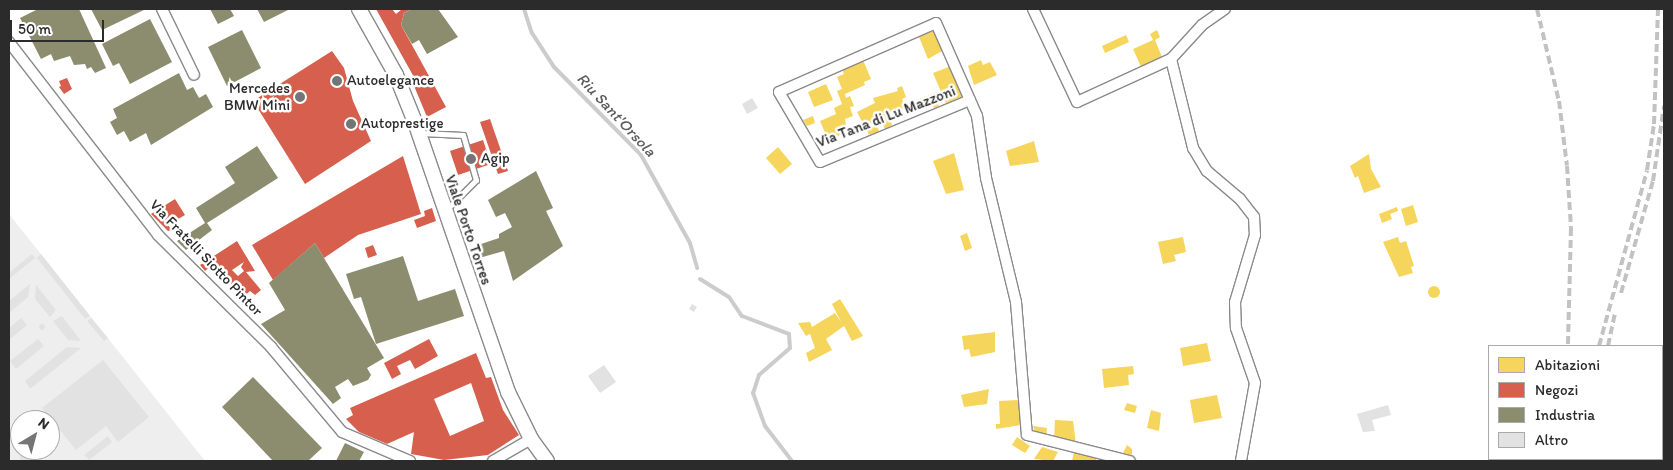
<!DOCTYPE html>
<html>
<head>
<meta charset="utf-8">
<style>
  body { margin:0 }
  #map { position:relative; width:1673px; height:470px; overflow:hidden; background:#fff; font-family:Itim,sans-serif }
  div>[style] { position:absolute }
  .green>* { inset:0; background:#eee }
  .homes>* { inset:0; background:#f6d55c }
  .round { border-radius:50% }
  .shops>* { inset:0; background:#d6604d }
  .industry>* { inset:0; background:#8c8c6e }
  .stream>* { height:4px; margin:-2px; padding:0 2px; transform-origin:2px; border-radius:2px; background:#ccc }
  .building>* { inset:0; background:#e2e2e2 }
  .roads { filter:drop-shadow(1px 0 #8a8a8a) drop-shadow(-1px 0 #8a8a8a) drop-shadow(0 1px #8a8a8a) drop-shadow(0 -1px #8a8a8a) }
  .service>* { height:5px; margin:-2.5px; padding:0 2.5px; transform-origin:2.5px; border-radius:2.5px; background:#fff }
  .minor>* { height:10px; margin:-5px; padding:0 5px; transform-origin:5px; border-radius:5px; background:#fff }
  .secondary>* { height:14px; margin:-7px; padding:0 7px; transform-origin:7px; border-radius:7px; background:#fff }
  .rail>* { height:4px; margin-top:-2px; transform-origin:0; background:repeating-linear-gradient(90deg,#c2c2c2 0 8px,transparent 0 12px) }
  .dots>* { width:14px; height:14px; translate:-50% -50%; box-sizing:border-box; border:2px solid #fff; border-radius:50% }
  span { translate:-50% -50%; white-space:nowrap; text-align:center; line-height:1.15; -webkit-text-stroke:5px #fff; paint-order:stroke }
  .poi-label { font-size:15px; color:#2b2b2b }
  .left { translate:0 -50%; text-align:left }
  .right { translate:-100% -50%; text-align:right }
  .street-label { font-size:15px; color:#2b2b2b }
  .water-label { font-size:16px; color:#5c5c5c; font-style:italic }
  .frame { position:absolute; inset:0; border:10px solid #2b2b2b; pointer-events:none }
  .legend { position:absolute; left:1488px; top:345px; width:175px; height:115px; box-sizing:border-box; background:#fff; border:1px solid #aaa; margin:0; padding:6px 9px; list-style:none; font-size:15px; color:#2b2b2b }
  .legend li { display:flex; align-items:center; gap:10px; height:25px }
  .legend b { width:25px; border:1px solid #aaa }
  .north { position:absolute; left:10px; top:410px; width:50px; height:50px; box-sizing:border-box; background:#fff; border:1px solid #aaa; border-radius:50%; rotate:37deg; font-size:14px; font-weight:700; line-height:20px; text-align:center; color:#2b2b2b }
  .north::after { content:''; display:block; margin:auto; width:18px; height:22px; background:#757575; clip-path:polygon(50% 0,100% 100%,50% 72%,0 100%) }
  .scale { position:absolute; left:10px; top:20px; width:94px; height:22px; box-sizing:border-box; border:2px solid #2b2b2b; border-top:0; padding-left:6px; font-size:15px; line-height:18px; white-space:nowrap; color:#2b2b2b; -webkit-text-stroke:4px #fff; paint-order:stroke }
</style>
</head>
<body>
<div id="map">
  <div class="green">
    <i style="clip-path:polygon(evenodd,9px 214px,111px 342px,205px 461px,9px 461px,9px 214px,20px 420px,50px 420px,50px 450px,20px 450px,20px 420px)"></i>
  </div>
  <div class="homes">
    <i style="clip-path:polygon(936px 30px,944px 50px,928px 59px,919px 37px)"></i>
    <i style="clip-path:polygon(1157px 30px,1160px 37px,1155px 40px,1162px 57px,1142px 69px,1133px 49px,1153px 40px,1150px 34px)"></i>
    <i style="clip-path:polygon(1126px 35px,1129px 42px,1105px 53px,1102px 46px)"></i>
    <i style="clip-path:polygon(863px 60px,871px 79px,864px 82px,865px 85px,845px 94px,846px 98px,850px 96px,854px 106px,850px 107px,853px 116px,845px 119px,847px 132px,828px 140px,820px 121px,836px 114px,834px 108px,842px 104px,837px 91px,842px 89px,837px 77px,844px 74px,842px 69px)"></i>
    <i style="clip-path:polygon(981px 60px,983px 65px,990px 62px,997px 75px,974px 85px,968px 66px)"></i>
    <i style="clip-path:polygon(951px 66px,964px 96px,946px 103px,933px 73px)"></i>
    <i style="clip-path:polygon(826px 84px,833px 100px,814px 107px,808px 92px)"></i>
    <i style="clip-path:polygon(902px 86px,906px 97px,902px 99px,905px 107px,888px 114px,892px 125px,885px 129px,880px 118px,874px 120px,879px 131px,869px 135px,857px 112px,875px 103px,873px 98px,898px 91px,897px 88px)"></i>
    <i style="clip-path:polygon(934px 93px,939px 106px,934px 108px,932px 104px,913px 112px,910px 103px)"></i>
    <i style="clip-path:polygon(813px 116px,815px 123px,807px 126px,803px 120px)"></i>
    <i style="clip-path:polygon(1034px 141px,1039px 162px,1010px 166px,1006px 151px)"></i>
    <i style="clip-path:polygon(778px 147px,792px 164px,780px 174px,766px 158px)"></i>
    <i style="clip-path:polygon(954px 153px,964px 190px,946px 194px,933px 161px)"></i>
    <i style="clip-path:polygon(1369px 154px,1371px 169px,1381px 187px,1364px 193px,1358px 176px,1355px 178px,1350px 166px)"></i>
    <i style="clip-path:polygon(1413px 205px,1418px 222px,1406px 226px,1401px 209px)"></i>
    <i style="clip-path:polygon(1397px 207px,1398px 211px,1390px 214px,1392px 219px,1382px 223px,1379px 214px)"></i>
    <i style="clip-path:polygon(967px 233px,972px 248px,965px 251px,960px 236px)"></i>
    <i style="clip-path:polygon(1183px 237px,1186px 252px,1174px 255px,1176px 261px,1163px 264px,1158px 242px)"></i>
    <i style="clip-path:polygon(1398px 237px,1400px 243px,1406px 241px,1414px 266px,1411px 267px,1413px 273px,1399px 277px,1383px 242px)"></i>
    <i class="round" style="left:1428px;top:286px;width:12px;height:12px"></i>
    <i style="clip-path:polygon(840px 299px,863px 336px,852px 341px,844px 326px,826px 339px,832px 350px,809px 362px,806px 353px,815px 348px,810px 334px,806px 336px,798px 323px,810px 322px,812px 327px,835px 313px,841px 322px,832px 304px)"></i>
    <i style="clip-path:polygon(995px 332px,995px 352px,971px 357px,969px 349px,964px 350px,962px 336px)"></i>
    <i style="clip-path:polygon(1207px 343px,1211px 361px,1183px 366px,1180px 348px)"></i>
    <i style="clip-path:polygon(1133px 366px,1134px 374px,1128px 375px,1129px 385px,1104px 388px,1102px 369px)"></i>
    <i style="clip-path:polygon(989px 389px,987px 404px,964px 407px,961px 395px)"></i>
    <i style="clip-path:polygon(1217px 395px,1222px 418px,1194px 423px,1190px 400px)"></i>
    <i style="clip-path:polygon(1020px 400px,1021px 425px,996px 429px,996px 424px,1000px 424px,999px 401px)"></i>
    <i style="clip-path:polygon(1127px 403px,1137px 406px,1135px 413px,1124px 410px)"></i>
    <i style="clip-path:polygon(1151px 410px,1161px 413px,1159px 431px,1147px 428px)"></i>
    <i style="clip-path:polygon(1055px 420px,1073px 421px,1076px 444px,1054px 439px)"></i>
    <i style="clip-path:polygon(1033px 426px,1047px 428px,1046px 437px,1036px 434px)"></i>
    <i style="clip-path:polygon(1017px 437px,1030px 446px,1025px 453px,1012px 445px)"></i>
    <i style="clip-path:polygon(1127px 445px,1132px 449px,1132px 455px,1123px 453px)"></i>
    <i style="clip-path:polygon(1042px 447px,1058px 452px,1053px 461px,1034px 459px)"></i>
    <i style="clip-path:polygon(1074px 451px,1097px 456px,1096px 461px,1072px 461px)"></i>
  </div>
  <div class="shops">
    <i style="clip-path:polygon(376px 9px,392px 9px,396px 14px,402px 9px,412px 9px,404px 13px,401px 25px,446px 107px,427px 117px,412px 81px,415px 79px)"></i>
    <i style="clip-path:polygon(332px 51px,344px 68px,353px 101px,371px 141px,305px 184px,253px 101px)"></i>
    <i style="clip-path:polygon(67px 78px,72px 89px,64px 94px,59px 87px,61px 86px,59px 81px)"></i>
    <i style="clip-path:polygon(490px 119px,508px 171px,498px 174px,480px 122px)"></i>
    <i style="clip-path:polygon(483px 140px,491px 164px,458px 175px,450px 151px)"></i>
    <i style="clip-path:polygon(403px 156px,421px 214px,358px 235px,324px 258px,315px 243px,273px 280px,252px 245px)"></i>
    <i style="clip-path:polygon(175px 199px,185px 215px,168px 225px,172px 230px,168px 231px,151px 214px)"></i>
    <i style="clip-path:polygon(432px 208px,436px 221px,417px 228px,414px 220px,425px 216px,424px 211px)"></i>
    <i style="clip-path:polygon(evenodd,237px 241px,255px 271px,246px 272px,261px 290px,255px 295px,250px 291px,243px 297px,212px 265px,205px 271px,200px 265px,237px 241px,244px 262px,241px 267px,244px 271px,238px 276px,232px 270px,244px 262px)"></i>
    <i style="clip-path:polygon(373px 245px,377px 255px,368px 258px,365px 248px)"></i>
    <i style="clip-path:polygon(429px 339px,438px 356px,415px 369px,410px 360px,397px 366px,401px 374px,392px 379px,384px 363px)"></i>
    <i style="clip-path:polygon(evenodd,476px 353px,486px 378px,491px 377px,503px 410px,519px 435px,488px 455px,444px 460px,411px 454px,414px 432px,387px 444px,359px 432px,346px 419px,353px 415px,350px 408px,476px 353px,471px 383px,484px 421px,450px 436px,434px 399px,471px 383px)"></i>
  </div>
  <div class="industry">
    <i style="clip-path:polygon(38px 9px,79px 9px,106px 68px,95px 73px,91px 67px,87px 69px,85px 64px,74px 65px,70px 56px,54px 61px,51px 54px,41px 59px,20px 18px)"></i>
    <i style="clip-path:polygon(91px 9px,146px 9px,102px 30px)"></i>
    <i style="clip-path:polygon(210px 9px,230px 9px,234px 16px,218px 24px)"></i>
    <i style="clip-path:polygon(257px 9px,290px 9px,264px 22px)"></i>
    <i style="clip-path:polygon(412px 9px,438px 9px,458px 37px,427px 54px,419px 40px,412px 44px,401px 25px,404px 13px)"></i>
    <i style="clip-path:polygon(150px 19px,172px 62px,130px 84px,119px 63px,113px 66px,102px 44px)"></i>
    <i style="clip-path:polygon(242px 30px,261px 68px,227px 86px,208px 47px)"></i>
    <i style="clip-path:polygon(179px 73px,187px 90px,193px 87px,199px 98px,206px 94px,213px 107px,151px 145px,146px 133px,130px 142px,124px 131px,117px 135px,110px 122px,117px 118px,113px 109px)"></i>
    <i style="clip-path:polygon(257px 146px,278px 178px,207px 223px,212px 230px,186px 250px,177px 241px,205px 223px,196px 208px,235px 183px,225px 167px)"></i>
    <i style="clip-path:polygon(536px 171px,553px 208px,546px 211px,563px 246px,513px 281px,504px 251px,479px 258px,478px 245px,499px 238px,499px 234px,512px 227px,505px 213px,496px 217px,488px 200px)"></i>
    <i style="clip-path:polygon(315px 243px,384px 358px,367px 368px,371px 375px,368px 380px,353px 386px,348px 379px,335px 387px,341px 398px,333px 404px,261px 324px,285px 310px,269px 283px)"></i>
    <i style="clip-path:polygon(403px 256px,418px 301px,455px 289px,464px 316px,376px 344px,361px 297px,354px 299px,346px 274px)"></i>
    <i style="clip-path:polygon(253px 377px,322px 448px,308px 461px,273px 461px,222px 407px)"></i>
    <i style="clip-path:polygon(345px 443px,364px 452px,359px 461px,336px 461px)"></i>
  </div>
  <div class="stream">
    <i style="left:524px;top:9px;width:25px;rotate:72deg"></i>
    <i style="left:532px;top:33px;width:40px;rotate:57.1deg"></i>
    <i style="left:554px;top:67px;width:124px;rotate:45.3deg"></i>
    <i style="left:641px;top:155px;width:101px;rotate:60.9deg"></i>
    <i style="left:690px;top:243px;width:26px;rotate:74deg"></i>
    <i style="left:700px;top:279px;width:34px;rotate:32deg"></i>
    <i style="left:729px;top:297px;width:23px;rotate:56deg"></i>
    <i style="left:742px;top:316px;width:50px;rotate:21deg"></i>
    <i style="left:789px;top:334px;width:14px;rotate:86deg"></i>
    <i style="left:790px;top:348px;width:41px;rotate:138.9deg"></i>
    <i style="left:759px;top:375px;width:19px;rotate:108deg"></i>
    <i style="left:753px;top:393px;width:35px;rotate:70deg"></i>
    <i style="left:765px;top:426px;width:44px;rotate:52.4deg"></i>
  </div>
  <div class="building">
    <i style="clip-path:polygon(752px 98px,758px 108px,747px 114px,742px 104px)"></i>
    <i style="clip-path:polygon(32px 254px,35px 258px,9px 279px,9px 273px)"></i>
    <i style="clip-path:polygon(41px 254px,90px 316px,85px 319px,37px 258px)"></i>
    <i style="clip-path:polygon(30px 284px,28px 297px,9px 313px,9px 301px)"></i>
    <i style="clip-path:polygon(36px 285px,56px 310px,50px 317px,35px 299px)"></i>
    <i style="clip-path:polygon(692px 304px,697px 307px,694px 312px,689px 309px)"></i>
    <i style="clip-path:polygon(62px 316px,81px 341px,68px 340px,53px 321px)"></i>
    <i style="clip-path:polygon(21px 318px,27px 325px,9px 340px,9px 328px)"></i>
    <i style="clip-path:polygon(91px 318px,108px 338px,104px 341px,87px 321px)"></i>
    <i class="round" style="left:39px;top:324px;width:6px;height:6px"></i>
    <i style="clip-path:polygon(38px 339px,44px 346px,16px 369px,10px 361px)"></i>
    <i style="clip-path:polygon(67px 347px,81px 348px,30px 389px,25px 381px)"></i>
    <i style="clip-path:polygon(103px 360px,149px 417px,118px 442px,106px 426px,76px 450px,42px 408px)"></i>
    <i style="clip-path:polygon(604px 365px,616px 382px,600px 393px,588px 376px)"></i>
    <i style="clip-path:polygon(1388px 405px,1391px 415px,1372px 420px,1375px 431px,1363px 432px,1357px 414px)"></i>
    <i style="clip-path:polygon(108px 436px,112px 442px,89px 460px,84px 455px)"></i>
    <i style="clip-path:polygon(33px 450px,35px 452px,31px 456px,28px 451px)"></i>
    <i class="round" style="left:19.5px;top:452.5px;width:9px;height:9px"></i>
  </div>
  <div class="roads">
    <div class="service">
      <i style="left:421px;top:133px;width:42px;rotate:2.7deg"></i>
      <i style="left:463px;top:135px;width:47px;rotate:73.9deg"></i>
      <i style="left:476px;top:180px;width:41px;rotate:135deg"></i>
    </div>
    <div class="minor">
      <i style="left:162px;top:9px;width:73px;rotate:64.1deg"></i>
      <i style="left:1033px;top:9px;width:103px;rotate:64.7deg"></i>
      <i style="left:1077px;top:102px;width:103px;rotate:-24.6deg"></i>
      <i style="left:1171px;top:59px;width:92px;rotate:76.1deg"></i>
      <i style="left:1193px;top:148px;width:27px;rotate:59deg"></i>
      <i style="left:1207px;top:171px;width:43px;rotate:40.3deg"></i>
      <i style="left:1240px;top:199px;width:23px;rotate:52deg"></i>
      <i style="left:1254px;top:217px;width:18px;rotate:87deg"></i>
      <i style="left:1255px;top:235px;width:70px;rotate:106.6deg"></i>
      <i style="left:1235px;top:302px;width:26px;rotate:88deg"></i>
      <i style="left:1236px;top:328px;width:58px;rotate:70.9deg"></i>
      <i style="left:1255px;top:383px;width:79px;rotate:100.2deg"></i>
      <i style="left:9px;top:42px;width:244px;rotate:52.3deg"></i>
      <i style="left:158px;top:235px;width:159px;rotate:44.7deg"></i>
      <i style="left:271px;top:347px;width:111px;rotate:50.1deg"></i>
      <i style="left:342px;top:432px;width:74px;rotate:23.1deg"></i>
      <i style="left:1171px;top:59px;width:46px;rotate:-47.6deg"></i>
      <i style="left:1202px;top:25px;width:28px;rotate:-35deg"></i>
      <i style="left:970px;top:100px;width:162px;rotate:157.5deg"></i>
      <i style="left:820px;top:162px;width:81px;rotate:-120.4deg"></i>
      <i style="left:779px;top:92px;width:171px;rotate:-23.7deg"></i>
      <i style="left:936px;top:23px;width:102px;rotate:66.2deg"></i>
      <i style="left:977px;top:116px;width:63px;rotate:81.7deg"></i>
      <i style="left:986px;top:178px;width:128px;rotate:76.4deg"></i>
      <i style="left:1016px;top:302px;width:133px;rotate:85.3deg"></i>
      <i style="left:1027px;top:435px;width:106px;rotate:14.2deg"></i>
      <i style="left:493px;top:461px;width:44px;rotate:-30.1deg"></i>
    </div>
    <div class="secondary">
      <i style="left:359px;top:9px;width:76px;rotate:60.7deg"></i>
      <i style="left:396px;top:75px;width:51px;rotate:68deg"></i>
      <i style="left:415px;top:122px;width:286px;rotate:71deg"></i>
      <i style="left:508px;top:392px;width:52px;rotate:63.9deg"></i>
      <i style="left:531px;top:439px;width:27px;rotate:54deg"></i>
    </div>
  </div>
  <div class="rail">
    <i style="left:1537px;top:9px;width:95px;rotate:76.6deg"></i>
    <i style="left:1559px;top:101px;width:65px;rotate:83deg"></i>
    <i style="left:1567px;top:166px;width:62px;rotate:86.3deg"></i>
    <i style="left:1571px;top:228px;width:118px;rotate:91.5deg"></i>
    <i style="left:1621px;top:293px;width:116px;rotate:-74.1deg"></i>
    <i style="left:1653px;top:181px;width:76px;rotate:-81.7deg"></i>
    <i style="left:1599px;top:346px;width:182px;rotate:-74.7deg"></i>
    <i style="left:1647px;top:170px;width:47px;rotate:-81.3deg"></i>
    <i style="left:1654px;top:124px;width:115px;rotate:-88deg"></i>
    <i style="left:1608px;top:346px;width:34px;rotate:-78deg"></i>
    <i style="left:1552px;top:461px;width:2px;rotate:-63deg"></i>
    <i style="left:1567px;top:461px;width:2px;rotate:-63deg"></i>
    <i style="left:1586px;top:461px;width:2px;rotate:-90deg"></i>
  </div>
  <div class="dots">
    <i style="left:337px;top:81px;background:#757575"></i>
    <i style="left:300px;top:97px;background:#757575"></i>
    <i style="left:351px;top:124px;background:#757575"></i>
    <i style="left:471px;top:159px;background:#757575"></i>
  </div>
  <div class="poi-label">
    <span class="left" style="left:347px;top:81px">Autoelegance</span>
    <span class="right" style="left:290px;top:97px">Mercedes<br>BMW Mini</span>
    <span class="left" style="left:361px;top:124px">Autoprestige</span>
    <span class="left" style="left:481px;top:159px">Agip</span>
  </div>
  <div class="street-label">
    <span style="left:886px;top:117px;rotate:-21deg">Via Tana di Lu Mazzoni</span>
    <span style="left:468px;top:230px;rotate:71deg">Viale Porto Torres</span>
    <span style="left:206px;top:258px;rotate:46deg">Via Fratelli Siotto Pintor</span>
  </div>
  <div class="water-label">
    <span style="left:616px;top:115px;rotate:47deg">Riu Sant'Orsola</span>
  </div>
  <div class="frame"></div>
  <ul class="legend">
  <li><b style="height:14px;background:#f6d55c"></b>Abitazioni</li>
  <li><b style="height:14px;background:#d6604d"></b>Negozi</li>
  <li><b style="height:14px;background:#8c8c6e"></b>Industria</li>
  <li><b style="height:14px;background:#e2e2e2"></b>Altro</li>
  </ul>
  <div class="north">N</div>
  <div class="scale">50 m</div>
</div>
</body>
</html>
